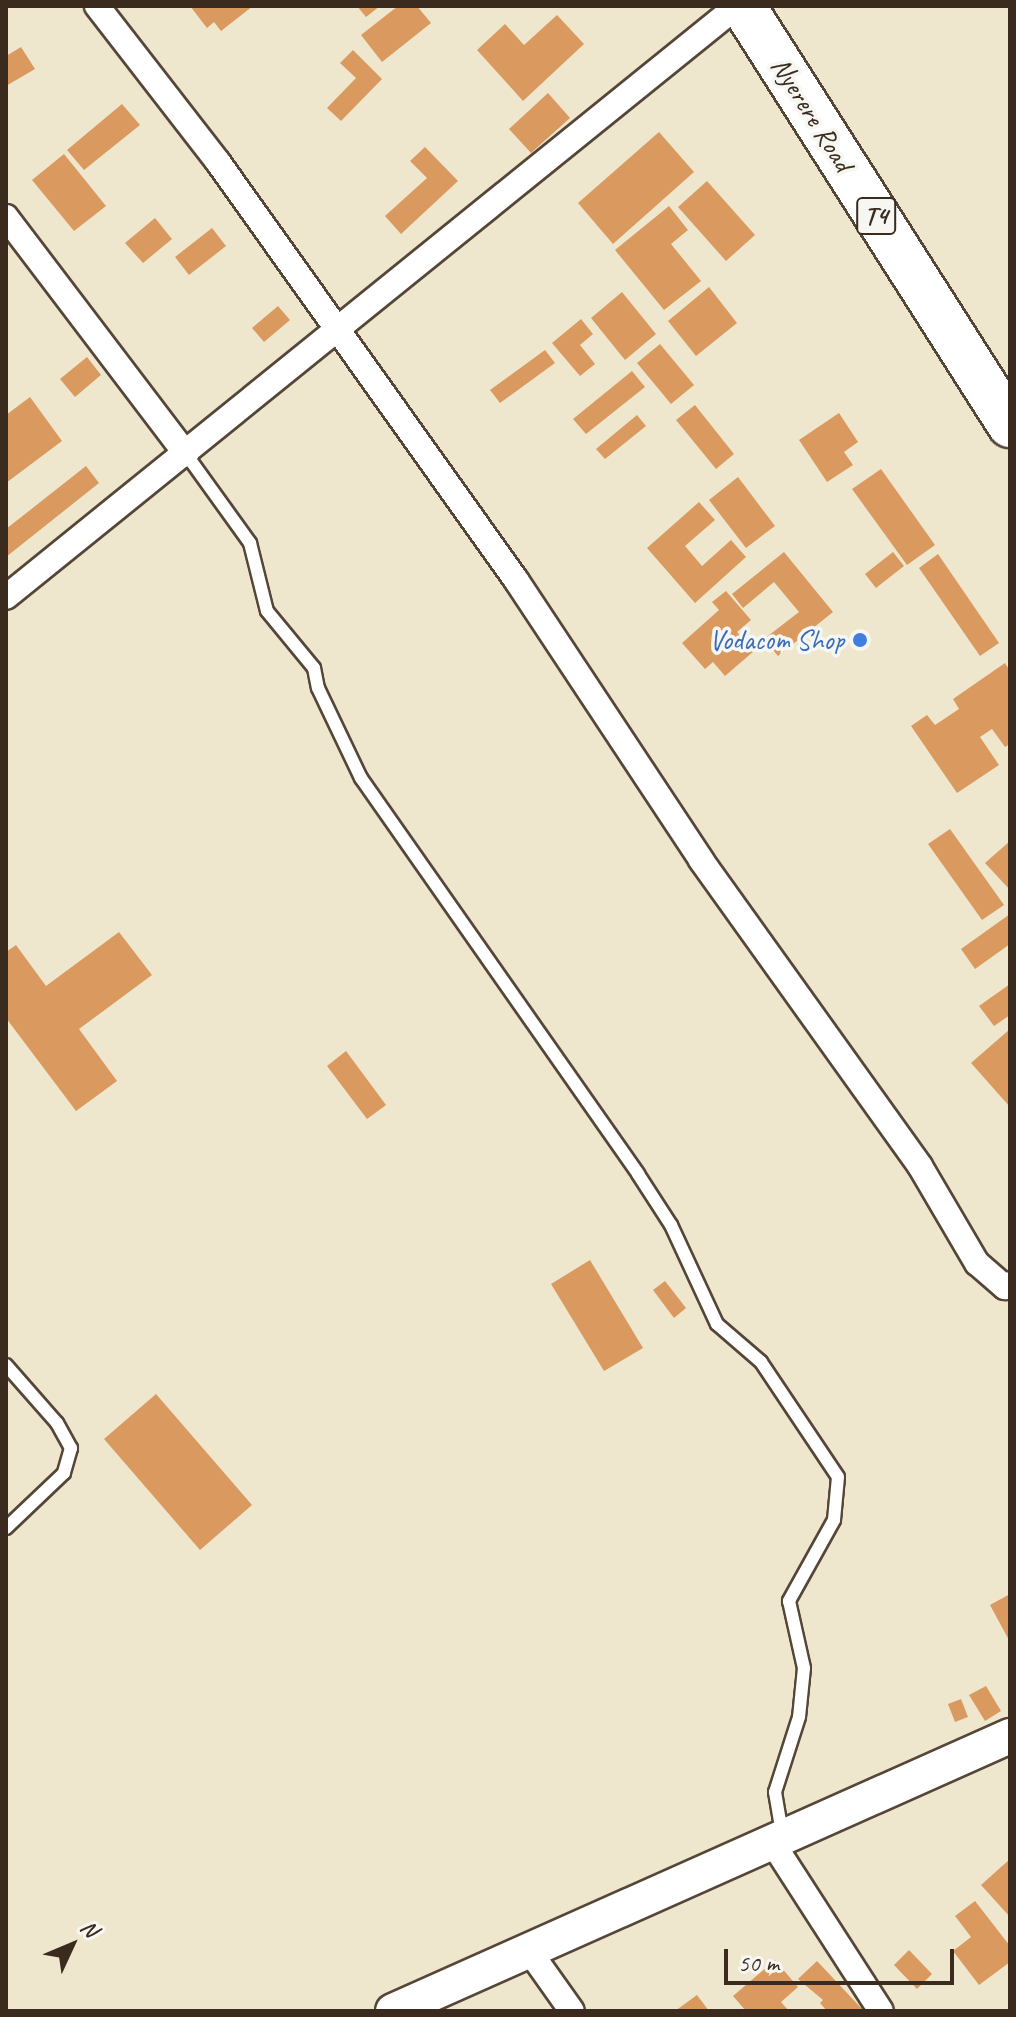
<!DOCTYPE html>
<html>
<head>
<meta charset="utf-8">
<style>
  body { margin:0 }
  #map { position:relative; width:1016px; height:2017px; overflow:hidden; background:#eee7ce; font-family:Caveat,sans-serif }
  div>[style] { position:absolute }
  .building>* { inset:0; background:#da9a5f }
  .roads { filter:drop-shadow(2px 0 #564638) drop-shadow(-2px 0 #564638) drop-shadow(0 2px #564638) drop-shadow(0 -2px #564638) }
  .lane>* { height:12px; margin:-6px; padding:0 6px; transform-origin:6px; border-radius:6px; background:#fff }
  .street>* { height:24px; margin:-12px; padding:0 12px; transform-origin:12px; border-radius:12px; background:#fff }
  .secondary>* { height:34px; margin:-17px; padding:0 17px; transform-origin:17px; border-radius:17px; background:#fff }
  .highway>* { height:44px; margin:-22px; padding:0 22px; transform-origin:22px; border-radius:22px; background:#fff }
  .dots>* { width:22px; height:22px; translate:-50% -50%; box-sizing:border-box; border:4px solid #f6f6f2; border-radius:50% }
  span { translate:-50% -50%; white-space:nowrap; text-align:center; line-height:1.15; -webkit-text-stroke:7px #f6f6f2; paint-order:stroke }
  .shield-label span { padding:2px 6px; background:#f6f6f2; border:2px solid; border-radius:6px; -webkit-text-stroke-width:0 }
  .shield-label { font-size:26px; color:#3b2a1e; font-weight:700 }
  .street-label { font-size:28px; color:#3b2a1e }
  .shop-label { font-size:28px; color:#366cbe }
  .right { translate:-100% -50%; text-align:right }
  .frame { position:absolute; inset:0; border:8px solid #3b2a1e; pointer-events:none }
  .north { position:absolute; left:32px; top:1905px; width:80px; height:80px; -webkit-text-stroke:6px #f6f6f2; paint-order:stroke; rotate:46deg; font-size:22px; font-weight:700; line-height:32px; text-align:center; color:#3b2a1e }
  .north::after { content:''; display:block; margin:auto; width:28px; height:36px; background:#3b2a1e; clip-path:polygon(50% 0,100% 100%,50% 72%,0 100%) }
  .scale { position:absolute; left:724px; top:1949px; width:230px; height:36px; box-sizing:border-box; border:4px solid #3b2a1e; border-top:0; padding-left:10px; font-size:24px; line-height:28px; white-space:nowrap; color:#3b2a1e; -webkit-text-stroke:6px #f6f6f2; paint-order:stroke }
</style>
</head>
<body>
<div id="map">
  <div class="building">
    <i style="clip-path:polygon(190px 6px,253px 6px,221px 31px,214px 22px,207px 28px)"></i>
    <i style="clip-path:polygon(357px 6px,380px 6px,366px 17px)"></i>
    <i style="clip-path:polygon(398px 6px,417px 6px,431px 23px,382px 62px,361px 35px)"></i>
    <i style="clip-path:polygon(557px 15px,584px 44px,523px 101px,477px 50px,505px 24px,524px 45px)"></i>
    <i style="clip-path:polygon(21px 47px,35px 69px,6px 86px,6px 56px)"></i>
    <i style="clip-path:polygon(353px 50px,382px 79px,341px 121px,327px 108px,356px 78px,340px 63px)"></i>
    <i style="clip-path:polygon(548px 93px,570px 118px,531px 153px,509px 129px)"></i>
    <i style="clip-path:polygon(122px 104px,140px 125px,84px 170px,67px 150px)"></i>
    <i style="clip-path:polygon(659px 132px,694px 172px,613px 244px,578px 203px)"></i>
    <i style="clip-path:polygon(425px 147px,458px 181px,401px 234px,385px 216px,427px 178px,410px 161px)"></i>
    <i style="clip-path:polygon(64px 154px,106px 206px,74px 231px,32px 180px)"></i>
    <i style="clip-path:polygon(707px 181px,755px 235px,726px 261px,678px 207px)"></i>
    <i style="clip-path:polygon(669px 206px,688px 230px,671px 244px,701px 281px,664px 310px,615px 250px)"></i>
    <i style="clip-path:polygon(155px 218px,172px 239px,143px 263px,125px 243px)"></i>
    <i style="clip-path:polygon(212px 228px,226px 246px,189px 275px,175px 257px)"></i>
    <i style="clip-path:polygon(709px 287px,737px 323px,696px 356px,668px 321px)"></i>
    <i style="clip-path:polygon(622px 292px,656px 334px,625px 360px,591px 318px)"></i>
    <i style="clip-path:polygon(278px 306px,290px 320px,264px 342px,252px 328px)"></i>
    <i style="clip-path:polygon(581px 319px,593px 334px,580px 345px,595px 364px,580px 376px,552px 343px)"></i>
    <i style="clip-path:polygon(660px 344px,694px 385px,671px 404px,637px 363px)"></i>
    <i style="clip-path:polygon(545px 350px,555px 363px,500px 403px,490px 390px)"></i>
    <i style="clip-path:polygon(87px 357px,101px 375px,75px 397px,60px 379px)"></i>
    <i style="clip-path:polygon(632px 371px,645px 387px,586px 434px,573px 419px)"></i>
    <i style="clip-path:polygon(30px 397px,62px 441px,6px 483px,6px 415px)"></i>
    <i style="clip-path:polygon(695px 405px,734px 454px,716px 469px,676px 420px)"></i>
    <i style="clip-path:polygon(839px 413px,858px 442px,844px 452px,853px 465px,827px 482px,799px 440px)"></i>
    <i style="clip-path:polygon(637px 415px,646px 426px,605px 459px,596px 449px)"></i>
    <i style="clip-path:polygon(86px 466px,99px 483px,6px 557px,6px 529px)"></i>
    <i style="clip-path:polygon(881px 469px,935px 545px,907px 565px,852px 489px)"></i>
    <i style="clip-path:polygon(738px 477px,775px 526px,746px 548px,709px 500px)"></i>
    <i style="clip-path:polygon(699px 502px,715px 520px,685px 546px,702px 566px,731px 540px,746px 557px,695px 603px,647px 548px)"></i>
    <i style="clip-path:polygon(784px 552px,833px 612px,778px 656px,764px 639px,799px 612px,774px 582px,743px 608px,732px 594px)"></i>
    <i style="clip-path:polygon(893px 552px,904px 566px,876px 588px,865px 574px)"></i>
    <i style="clip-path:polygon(938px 554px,999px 643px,980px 656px,919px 568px)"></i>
    <i style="clip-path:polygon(726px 591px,751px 620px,737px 632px,754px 651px,725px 676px,713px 662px,705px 669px,682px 643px,719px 610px,712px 602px)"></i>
    <i style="clip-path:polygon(1005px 663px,1010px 671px,1010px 744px,1005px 747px,992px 729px,980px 737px,999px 765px,957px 793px,911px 726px,927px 715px,935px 725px,959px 709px,953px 699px)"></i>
    <i style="clip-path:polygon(950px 829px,1004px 905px,982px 920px,928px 844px)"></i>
    <i style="clip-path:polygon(1010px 841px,1010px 890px,985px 863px)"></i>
    <i style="clip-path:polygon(1010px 914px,1010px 944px,975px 969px,961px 949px)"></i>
    <i style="clip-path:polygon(119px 932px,152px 975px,79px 1029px,117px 1081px,76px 1111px,6px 1018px,6px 952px,16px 945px,46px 986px)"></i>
    <i style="clip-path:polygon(1010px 984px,1010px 1015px,994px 1026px,979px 1006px)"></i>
    <i style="clip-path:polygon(1010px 1029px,1010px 1107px,971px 1063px)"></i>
    <i style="clip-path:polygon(346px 1051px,386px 1105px,367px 1119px,327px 1066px)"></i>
    <i style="clip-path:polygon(590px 1260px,643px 1348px,604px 1371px,551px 1284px)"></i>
    <i style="clip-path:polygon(665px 1281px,686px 1308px,674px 1318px,653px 1290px)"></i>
    <i style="clip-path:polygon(156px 1394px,252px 1505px,200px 1550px,104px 1439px)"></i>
    <i style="clip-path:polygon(1010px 1594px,1010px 1642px,990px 1605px)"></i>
    <i style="clip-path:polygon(986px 1686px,1001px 1711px,985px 1721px,969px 1695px)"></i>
    <i style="clip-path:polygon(961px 1699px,968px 1717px,955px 1722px,948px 1704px)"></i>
    <i style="clip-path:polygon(1010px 1859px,1010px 1917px,981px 1885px)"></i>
    <i style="clip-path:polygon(975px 1901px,1010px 1946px,1010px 1962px,979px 1985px,953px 1951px,971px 1937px,955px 1916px)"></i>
    <i style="clip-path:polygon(909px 1950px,932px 1974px,917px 1989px,894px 1965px)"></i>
    <i style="clip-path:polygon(775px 1960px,798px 1987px,781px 2002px,789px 2011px,746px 2011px,733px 1996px)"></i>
    <i style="clip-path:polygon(817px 1961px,864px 2011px,827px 2011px,820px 2003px,823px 2000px,798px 1979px)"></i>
    <i style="clip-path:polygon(697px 1995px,709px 2011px,675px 2011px)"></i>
  </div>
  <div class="roads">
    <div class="lane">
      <i style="left:186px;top:454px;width:110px;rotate:54.3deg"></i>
      <i style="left:250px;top:543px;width:70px;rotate:76deg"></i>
      <i style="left:267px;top:611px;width:74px;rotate:50.5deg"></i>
      <i style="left:314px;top:668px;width:20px;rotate:79deg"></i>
      <i style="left:318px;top:688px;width:100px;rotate:64.5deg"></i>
      <i style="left:361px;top:778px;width:483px;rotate:55deg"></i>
      <i style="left:638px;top:1174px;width:61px;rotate:57.1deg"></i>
      <i style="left:671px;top:1225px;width:109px;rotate:65.1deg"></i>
      <i style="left:717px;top:1324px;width:58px;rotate:40.8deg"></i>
      <i style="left:761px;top:1362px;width:138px;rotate:56.2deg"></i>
      <i style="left:838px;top:1477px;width:43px;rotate:95.3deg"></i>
      <i style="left:834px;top:1520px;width:93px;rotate:119.1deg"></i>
      <i style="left:789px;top:1601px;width:69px;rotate:77.4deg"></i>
      <i style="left:804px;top:1668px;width:49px;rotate:95.8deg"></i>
      <i style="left:799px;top:1717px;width:79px;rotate:107.7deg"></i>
      <i style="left:775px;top:1792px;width:42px;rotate:80.3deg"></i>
      <i style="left:6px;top:1365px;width:77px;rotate:48.7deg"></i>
      <i style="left:57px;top:1423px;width:29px;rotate:61deg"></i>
      <i style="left:71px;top:1448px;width:26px;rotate:106deg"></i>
      <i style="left:64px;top:1473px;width:80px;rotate:136.5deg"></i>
    </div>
    <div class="street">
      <i style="left:97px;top:6px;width:197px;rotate:52.2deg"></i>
      <i style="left:218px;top:162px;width:513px;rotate:54.51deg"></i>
      <i style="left:516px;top:580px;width:336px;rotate:56.5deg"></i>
      <i style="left:701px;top:860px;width:376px;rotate:54.4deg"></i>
      <i style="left:920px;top:1166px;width:113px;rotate:59.6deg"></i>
      <i style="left:977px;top:1263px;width:37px;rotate:41deg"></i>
      <i style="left:1005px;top:1287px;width:6px;rotate:-31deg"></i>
      <i style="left:6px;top:217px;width:298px;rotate:52.8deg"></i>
      <i style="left:6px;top:597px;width:940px;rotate:-38.95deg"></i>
      <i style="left:774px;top:1845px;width:197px;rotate:57.2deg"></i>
      <i style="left:530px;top:1952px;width:72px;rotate:54.6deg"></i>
    </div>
    <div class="secondary">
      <i style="left:393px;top:2011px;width:676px;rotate:-24.02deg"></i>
    </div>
    <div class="highway">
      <i style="left:743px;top:6px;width:497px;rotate:57.5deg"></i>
    </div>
  </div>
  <div class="dots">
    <i style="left:860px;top:640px;background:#3f7fe0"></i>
  </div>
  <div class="shield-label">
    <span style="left:876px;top:216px">T4</span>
  </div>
  <div class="street-label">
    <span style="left:812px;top:114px;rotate:58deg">Nyerere Road</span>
  </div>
  <div class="shop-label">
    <span class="right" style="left:844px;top:640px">Vodacom Shop</span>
  </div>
  <div class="frame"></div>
  <div class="north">N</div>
  <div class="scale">50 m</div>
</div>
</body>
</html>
